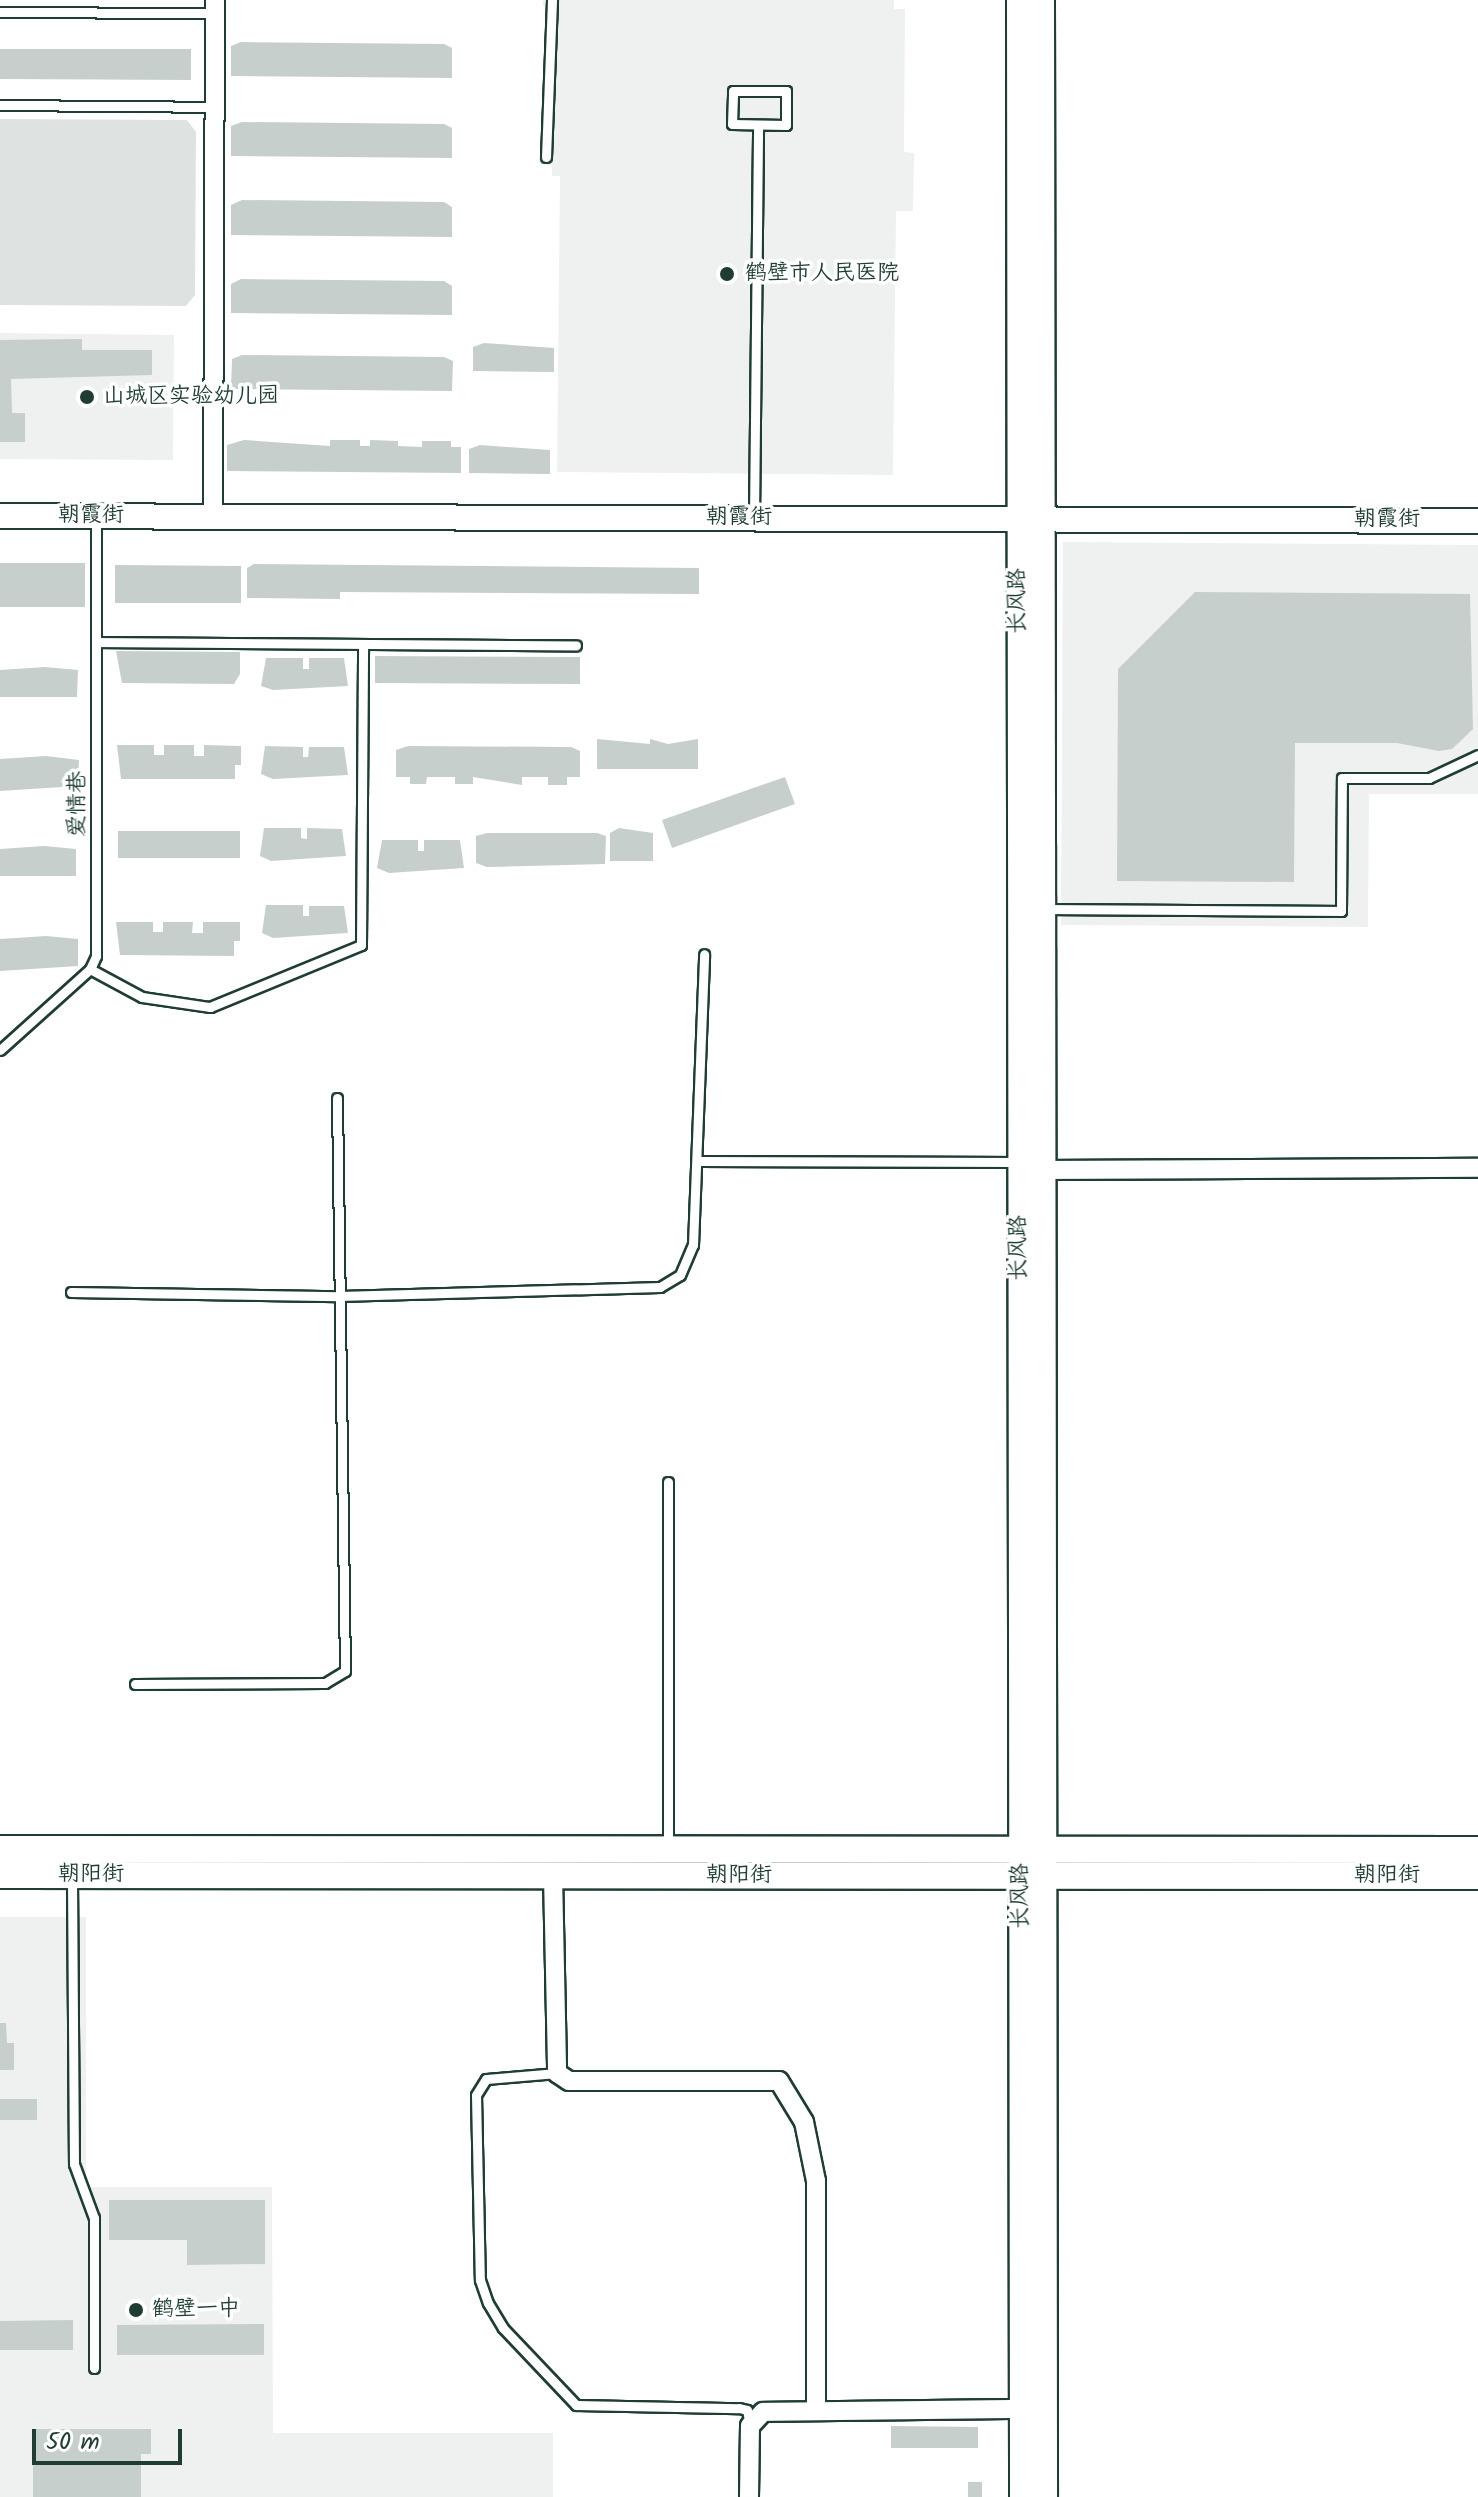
<!DOCTYPE html>
<html>
<head>
<meta charset="utf-8">
<style>
  body { margin:0 }
  #map { position:relative; width:1478px; height:2497px; overflow:hidden; background:#fff; font-family:Kalam,"LXGW WenKai TC",sans-serif }
  div>[style] { position:absolute }
  .built>* { inset:0; background:#eef1f0 }
  .green>* { inset:0; background:#dee3e2 }
  .building>* { inset:0; background:#c7cfcc }
  .roads { filter:drop-shadow(2px 0 #1f3d34) drop-shadow(-2px 0 #1f3d34) drop-shadow(0 2px #1f3d34) drop-shadow(0 -2px #1f3d34) }
  .service>* { height:9px; margin:-4.5px; padding:0 4.5px; transform-origin:4.5px; border-radius:4.5px; background:#fff }
  .minor>* { height:18px; margin:-9px; padding:0 9px; transform-origin:9px; border-radius:9px; background:#fff }
  .tertiary>* { height:24px; margin:-12px; padding:0 12px; transform-origin:12px; border-radius:12px; background:#fff }
  .secondary>* { height:26px; margin:-13px; padding:0 13px; transform-origin:13px; border-radius:13px; background:#fff }
  .dots>* { width:22px; height:22px; translate:-50% -50%; box-sizing:border-box; border:4px solid #fff; border-radius:50% }
  span { translate:-50% -50%; white-space:nowrap; text-align:center; line-height:1.15; -webkit-text-stroke:7px #fff; paint-order:stroke }
  .poi-label { font-size:22px; color:#1f3d34 }
  .left { translate:0 -50%; text-align:left }
  .street-label { font-size:22px; color:#1f3d34 }
  .scale { position:absolute; left:32px; top:2429px; width:150px; height:36px; box-sizing:border-box; border:4px solid #1f3d34; border-top:0; padding-left:10px; font-size:24px; line-height:28px; white-space:nowrap; color:#1f3d34; -webkit-text-stroke:6px #fff; paint-order:stroke }
</style>
</head>
<body>
<div id="map">
  <div class="built">
    <i style="clip-path:polygon(543px 0,894px 0,894px 9px,905px 9px,904px 152px,914px 153px,913px 211px,896px 211px,893px 475px,557px 472px,560px 176px,552px 176px,553px 7px,543px 6px)"></i>
    <i style="clip-path:polygon(0 333px,174px 335px,173px 460px,0 459px)"></i>
    <i style="clip-path:polygon(1063px 542px,1478px 545px,1478px 794px,1369px 794px,1368px 927px,1061px 925px)"></i>
    <i style="clip-path:polygon(0 1917px,86px 1917px,86px 2187px,272px 2187px,273px 2433px,553px 2433px,553px 2497px,0 2497px)"></i>
  </div>
  <div class="green">
    <i style="clip-path:polygon(0 119px,187px 120px,196px 132px,195px 295px,186px 306px,0 305px)"></i>
  </div>
  <div class="building">
    <i style="clip-path:polygon(241px 42px,444px 44px,452px 48px,452px 78px,231px 76px,231px 46px)"></i>
    <i style="clip-path:polygon(0 49px,191px 49px,191px 80px,0 79px)"></i>
    <i style="clip-path:polygon(242px 122px,444px 124px,452px 128px,452px 158px,231px 156px,231px 126px)"></i>
    <i style="clip-path:polygon(242px 200px,444px 202px,452px 207px,452px 237px,231px 235px,231px 205px)"></i>
    <i style="clip-path:polygon(241px 279px,444px 281px,452px 286px,452px 315px,231px 313px,231px 284px)"></i>
    <i style="clip-path:polygon(82px 339px,82px 350px,152px 350px,152px 375px,11px 379px,12px 413px,25px 413px,25px 442px,0 442px,0 340px)"></i>
    <i style="clip-path:polygon(484px 343px,554px 348px,554px 372px,473px 371px,473px 347px)"></i>
    <i style="clip-path:polygon(242px 355px,444px 357px,453px 361px,452px 391px,231px 389px,232px 359px)"></i>
    <i style="clip-path:polygon(244px 440px,330px 446px,330px 440px,360px 440px,360px 446px,370px 446px,370px 440px,398px 441px,398px 446px,422px 447px,422px 441px,451px 441px,451px 447px,461px 447px,461px 473px,227px 471px,227px 445px)"></i>
    <i style="clip-path:polygon(480px 445px,550px 450px,550px 474px,469px 473px,469px 449px)"></i>
    <i style="clip-path:polygon(0 563px,85px 563px,85px 607px,0 607px)"></i>
    <i style="clip-path:polygon(254px 564px,699px 568px,699px 594px,340px 592px,340px 599px,247px 598px,247px 568px)"></i>
    <i style="clip-path:polygon(115px 565px,241px 566px,241px 603px,115px 603px)"></i>
    <i style="clip-path:polygon(1195px 592px,1470px 594px,1473px 729px,1452px 749px,1439px 751px,1397px 743px,1295px 743px,1294px 882px,1117px 881px,1118px 669px)"></i>
    <i style="clip-path:polygon(116px 651px,240px 652px,240px 674px,234px 684px,122px 683px)"></i>
    <i style="clip-path:polygon(375px 656px,580px 657px,580px 684px,375px 683px)"></i>
    <i style="clip-path:polygon(266px 658px,303px 658px,303px 669px,309px 669px,309px 658px,344px 658px,348px 686px,273px 690px,261px 686px)"></i>
    <i style="clip-path:polygon(45px 667px,78px 670px,77px 697px,0 697px,0 670px)"></i>
    <i style="clip-path:polygon(597px 739px,650px 744px,650px 739px,668px 744px,698px 739px,698px 769px,597px 769px)"></i>
    <i style="clip-path:polygon(117px 745px,154px 745px,154px 755px,164px 755px,164px 745px,194px 745px,194px 756px,204px 756px,204px 745px,241px 746px,241px 765px,235px 765px,235px 779px,121px 779px)"></i>
    <i style="clip-path:polygon(265px 746px,303px 747px,303px 757px,308px 757px,309px 747px,344px 747px,348px 775px,273px 779px,261px 774px)"></i>
    <i style="clip-path:polygon(408px 746px,571px 747px,580px 751px,580px 777px,567px 777px,567px 785px,548px 785px,548px 777px,522px 777px,522px 785px,473px 777px,473px 784px,455px 784px,455px 777px,427px 777px,426px 784px,410px 784px,410px 777px,396px 777px,396px 750px)"></i>
    <i style="clip-path:polygon(46px 756px,79px 760px,78px 786px,0 791px,0 759px)"></i>
    <i style="clip-path:polygon(785px 777px,795px 804px,672px 848px,662px 820px)"></i>
    <i style="clip-path:polygon(264px 828px,301px 828px,301px 838px,307px 839px,307px 828px,342px 829px,346px 856px,271px 861px,260px 856px)"></i>
    <i style="clip-path:polygon(619px 828px,653px 833px,653px 861px,610px 861px,610px 833px)"></i>
    <i style="clip-path:polygon(118px 831px,240px 831px,240px 858px,118px 858px)"></i>
    <i style="clip-path:polygon(487px 833px,597px 833px,606px 836px,605px 864px,487px 867px,476px 863px,476px 836px)"></i>
    <i style="clip-path:polygon(382px 840px,418px 840px,418px 851px,424px 851px,424px 840px,460px 840px,464px 868px,389px 873px,377px 868px)"></i>
    <i style="clip-path:polygon(44px 846px,76px 849px,76px 876px,0 876px,0 849px)"></i>
    <i style="clip-path:polygon(266px 905px,303px 905px,303px 916px,309px 916px,309px 906px,344px 906px,348px 933px,273px 938px,262px 933px)"></i>
    <i style="clip-path:polygon(116px 922px,153px 922px,153px 932px,163px 932px,163px 922px,193px 922px,192px 933px,203px 933px,203px 922px,240px 922px,240px 941px,234px 941px,234px 956px,120px 955px)"></i>
    <i style="clip-path:polygon(46px 936px,78px 939px,78px 966px,0 971px,0 939px)"></i>
    <i style="clip-path:polygon(0 2023px,6px 2023px,7px 2043px,14px 2043px,14px 2070px,0 2070px)"></i>
    <i style="clip-path:polygon(0 2099px,37px 2099px,37px 2120px,0 2120px)"></i>
    <i style="clip-path:polygon(109px 2200px,265px 2200px,265px 2264px,187px 2265px,187px 2240px,109px 2240px)"></i>
    <i style="clip-path:polygon(73px 2320px,73px 2350px,0 2350px,0 2321px)"></i>
    <i style="clip-path:polygon(264px 2324px,264px 2355px,117px 2355px,117px 2325px)"></i>
    <i style="clip-path:polygon(891px 2426px,978px 2427px,978px 2448px,891px 2448px)"></i>
    <i style="clip-path:polygon(33px 2429px,151px 2429px,151px 2454px,141px 2454px,141px 2497px,33px 2497px)"></i>
    <i style="clip-path:polygon(968px 2482px,982px 2482px,982px 2497px,968px 2497px)"></i>
  </div>
  <div class="roads">
    <div class="service">
      <i style="left:0;top:12px;width:215px;rotate:0.3deg"></i>
      <i style="left:733px;top:91px;width:53px"></i>
      <i style="left:786px;top:91px;width:34px;rotate:90deg"></i>
      <i style="left:786px;top:125px;width:54px;rotate:-178.9deg"></i>
      <i style="left:732px;top:124px;width:33px;rotate:-88deg"></i>
      <i style="left:0;top:105px;width:215px;rotate:0.5deg"></i>
      <i style="left:546px;top:157px;width:157px;rotate:-87.8deg"></i>
      <i style="left:754px;top:517px;width:392px;rotate:-89.4deg"></i>
      <i style="left:96px;top:642px;width:480px;rotate:0.4deg"></i>
      <i style="left:1046px;top:909px;width:295px;rotate:0.4deg"></i>
      <i style="left:1341px;top:911px;width:133px;rotate:-89.6deg"></i>
      <i style="left:1342px;top:778px;width:87px"></i>
      <i style="left:1429px;top:778px;width:54px;rotate:-25.1deg"></i>
      <i style="left:90px;top:969px;width:59px;rotate:28.3deg"></i>
      <i style="left:142px;top:997px;width:69px;rotate:8.4deg"></i>
      <i style="left:210px;top:1007px;width:163px;rotate:-22.3deg"></i>
      <i style="left:361px;top:945px;width:301px;rotate:-89.6deg"></i>
      <i style="left:0;top:1050px;width:121px;rotate:-42deg"></i>
      <i style="left:90px;top:969px;width:14px;rotate:-65deg"></i>
      <i style="left:96px;top:956px;width:437px;rotate:-90deg"></i>
      <i style="left:698px;top:1161px;width:320px;rotate:0.2deg"></i>
      <i style="left:71px;top:1292px;width:268px;rotate:0.9deg"></i>
      <i style="left:339px;top:1296px;width:321px;rotate:-1.6deg"></i>
      <i style="left:660px;top:1287px;width:23px;rotate:-31deg"></i>
      <i style="left:680px;top:1275px;width:33px;rotate:-67deg"></i>
      <i style="left:693px;top:1245px;width:291px;rotate:-87.8deg"></i>
      <i style="left:135px;top:1684px;width:190px;rotate:-0.3deg"></i>
      <i style="left:325px;top:1683px;width:23px;rotate:-31deg"></i>
      <i style="left:345px;top:1671px;width:573px;rotate:-90.8deg"></i>
      <i style="left:668px;top:1846px;width:364px;rotate:-90deg"></i>
      <i style="left:72px;top:1879px;width:285px;rotate:89.6deg"></i>
      <i style="left:74px;top:2164px;width:58px;rotate:69.7deg"></i>
      <i style="left:94px;top:2218px;width:150px;rotate:90deg"></i>
      <i style="left:557px;top:2073px;width:71px;rotate:175.2deg"></i>
      <i style="left:486px;top:2079px;width:19px;rotate:122deg"></i>
      <i style="left:476px;top:2095px;width:185px;rotate:88.8deg"></i>
      <i style="left:480px;top:2280px;width:24px;rotate:71deg"></i>
      <i style="left:488px;top:2303px;width:29px;rotate:59deg"></i>
      <i style="left:503px;top:2328px;width:106px;rotate:46.5deg"></i>
      <i style="left:576px;top:2405px;width:163px;rotate:1.1deg"></i>
      <i style="left:739px;top:2408px;width:8px;rotate:14deg"></i>
      <i style="left:747px;top:2410px;width:16px;rotate:79deg"></i>
    </div>
    <div class="minor">
      <i style="left:213px;top:516px;width:516px;rotate:-89.78deg"></i>
      <i style="left:1040px;top:1170px;width:438px;rotate:-0.3deg"></i>
      <i style="left:553px;top:1875px;width:198px;rotate:88.8deg"></i>
      <i style="left:557px;top:2073px;width:14px;rotate:34deg"></i>
      <i style="left:569px;top:2081px;width:210px"></i>
      <i style="left:779px;top:2081px;width:48px;rotate:58.6deg"></i>
      <i style="left:804px;top:2122px;width:60px;rotate:78.5deg"></i>
      <i style="left:816px;top:2181px;width:229px;rotate:90deg"></i>
      <i style="left:749px;top:2497px;width:71px;rotate:-89.2deg"></i>
      <i style="left:750px;top:2426px;width:19px;rotate:-47deg"></i>
      <i style="left:763px;top:2412px;width:260px;rotate:-0.7deg"></i>
    </div>
    <div class="tertiary">
      <i style="left:0;top:516px;width:1478px;rotate:0.19deg"></i>
    </div>
    <div class="secondary">
      <i style="left:1020px;top:0;width:2497px;rotate:89.93deg"></i>
      <i style="left:1041px;top:0;width:2497px;rotate:89.93deg"></i>
      <i style="left:0;top:1849px;width:1478px;rotate:0.04deg"></i>
      <i style="left:0;top:1875px;width:1478px;rotate:0.04deg"></i>
    </div>
  </div>
  <div class="dots">
    <i style="left:727px;top:274px;background:#1f3d34"></i>
    <i style="left:87px;top:397px;background:#1f3d34"></i>
    <i style="left:136px;top:2310px;background:#1f3d34"></i>
  </div>
  <div class="poi-label">
    <span class="left" style="left:745px;top:274px">鹤壁市人民医院</span>
    <span class="left" style="left:103px;top:397px">山城区实验幼儿园</span>
    <span class="left" style="left:152px;top:2310px">鹤壁一中</span>
  </div>
  <div class="street-label">
    <span style="left:91px;top:516px">朝霞街</span>
    <span style="left:739px;top:518px">朝霞街</span>
    <span style="left:1387px;top:520px">朝霞街</span>
    <span style="left:1018px;top:601px;rotate:-90deg">长风路</span>
    <span style="left:78px;top:804px;rotate:-90deg">爱情巷</span>
    <span style="left:1019px;top:1248px;rotate:-90deg">长风路</span>
    <span style="left:91px;top:1875px">朝阳街</span>
    <span style="left:739px;top:1876px">朝阳街</span>
    <span style="left:1387px;top:1876px">朝阳街</span>
    <span style="left:1021px;top:1896px;rotate:-90deg">长风路</span>
  </div>
  <div class="scale">50 m</div>
</div>
</body>
</html>
